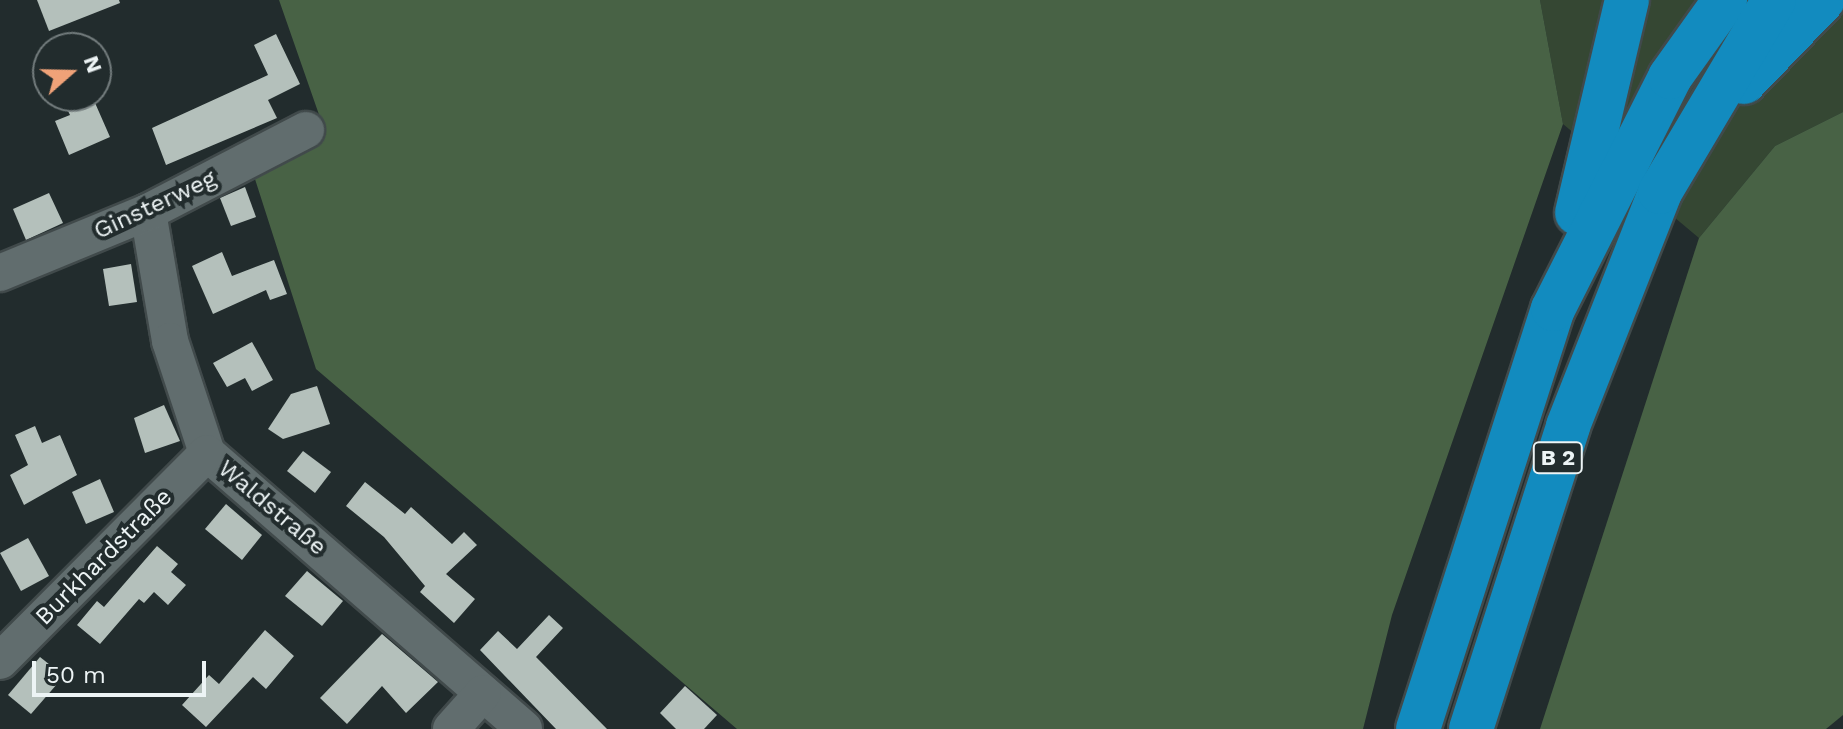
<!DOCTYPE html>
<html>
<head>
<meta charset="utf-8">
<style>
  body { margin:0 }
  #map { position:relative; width:1843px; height:729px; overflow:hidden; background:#222c2d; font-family:"Work Sans",sans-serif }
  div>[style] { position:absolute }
  .green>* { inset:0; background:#354733 }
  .forest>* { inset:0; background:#486245 }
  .building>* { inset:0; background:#b4c0bb }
  .roads { filter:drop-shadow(2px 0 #414a4b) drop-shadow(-2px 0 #414a4b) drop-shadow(0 2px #414a4b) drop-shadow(0 -2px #414a4b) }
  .minor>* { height:36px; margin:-18px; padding:0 18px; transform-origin:18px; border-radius:18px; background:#616d6e }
  .highway>* { height:44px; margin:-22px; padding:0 22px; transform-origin:22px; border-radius:22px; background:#128bbf }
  span { translate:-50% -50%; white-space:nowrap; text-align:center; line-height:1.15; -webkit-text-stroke:8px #222c2d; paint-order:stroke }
  .shield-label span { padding:2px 6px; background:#222c2d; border:2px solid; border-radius:6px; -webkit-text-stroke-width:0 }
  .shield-label { font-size:22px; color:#edf4f5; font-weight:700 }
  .street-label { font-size:24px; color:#edf4f5 }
  .north { position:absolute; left:32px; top:32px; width:80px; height:80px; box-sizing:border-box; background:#222c2d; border:2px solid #737c7d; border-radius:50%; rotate:70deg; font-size:22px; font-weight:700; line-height:32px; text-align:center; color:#edf4f5 }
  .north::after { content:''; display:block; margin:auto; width:28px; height:36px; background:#f0a278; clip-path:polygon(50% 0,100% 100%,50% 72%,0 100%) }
  .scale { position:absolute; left:32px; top:661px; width:174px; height:36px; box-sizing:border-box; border:4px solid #edf4f5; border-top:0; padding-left:10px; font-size:24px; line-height:28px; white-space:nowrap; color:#edf4f5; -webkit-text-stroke:6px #222c2d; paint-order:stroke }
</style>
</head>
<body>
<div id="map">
  <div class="green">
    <i style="clip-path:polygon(1540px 0,1843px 0,1843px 112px,1775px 146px,1699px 238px,1563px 124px)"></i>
  </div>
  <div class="forest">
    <i style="clip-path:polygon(279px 0,1540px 0,1563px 124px,1392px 615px,1363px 729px,737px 729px,316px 369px,253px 173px,324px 129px)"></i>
    <i style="clip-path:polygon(1843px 112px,1843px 715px,1826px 729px,1540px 729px,1699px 238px,1775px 146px)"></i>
  </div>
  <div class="building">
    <i style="clip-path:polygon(37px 0,119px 0,120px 3px,49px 31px)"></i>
    <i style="clip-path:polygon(276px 34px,300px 84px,268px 100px,277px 118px,166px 165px,152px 128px,268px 75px,254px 45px)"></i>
    <i style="clip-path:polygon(61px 96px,92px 96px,110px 137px,69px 155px,55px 121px,70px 115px)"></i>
    <i style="clip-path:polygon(245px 187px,256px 217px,231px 226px,220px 198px)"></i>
    <i style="clip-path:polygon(49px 193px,63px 223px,26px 240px,13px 209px)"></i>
    <i style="clip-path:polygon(222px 252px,232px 276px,274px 260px,287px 294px,270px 300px,266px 290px,213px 314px,192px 266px)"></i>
    <i style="clip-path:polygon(131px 264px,137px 302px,109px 306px,103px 269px)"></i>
    <i style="clip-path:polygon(252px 342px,273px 380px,252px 391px,245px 378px,227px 387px,213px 363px)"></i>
    <i style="clip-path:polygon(317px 386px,330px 424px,283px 439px,268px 429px,291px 394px)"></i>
    <i style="clip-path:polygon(164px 405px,180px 441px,145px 453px,134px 418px)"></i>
    <i style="clip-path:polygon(35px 426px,42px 443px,60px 435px,77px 475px,24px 505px,10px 475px,28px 465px,15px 435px)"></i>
    <i style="clip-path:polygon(303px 451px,331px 472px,315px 493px,287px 471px)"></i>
    <i style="clip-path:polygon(100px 479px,114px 512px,86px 524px,72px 492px)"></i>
    <i style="clip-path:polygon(365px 482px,405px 514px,411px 507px,452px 544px,464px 532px,477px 545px,446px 574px,475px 599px,454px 623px,420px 592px,425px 586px,384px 537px,346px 506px)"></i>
    <i style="clip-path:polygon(226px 504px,262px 535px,242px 560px,205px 529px)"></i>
    <i style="clip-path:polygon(28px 538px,49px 576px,21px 591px,0 553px)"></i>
    <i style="clip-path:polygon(157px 546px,178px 564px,171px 572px,186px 585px,168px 605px,154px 592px,144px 603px,139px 599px,100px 644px,77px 625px,97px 601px,104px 607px)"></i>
    <i style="clip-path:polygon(307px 571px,343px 601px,322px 626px,285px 596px)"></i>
    <i style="clip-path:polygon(549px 615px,563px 628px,536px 657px,607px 729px,556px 729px,480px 650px,498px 631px,517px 649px)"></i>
    <i style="clip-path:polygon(265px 630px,294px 656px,266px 689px,253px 677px,206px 727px,182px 705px,209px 675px,219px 684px)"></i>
    <i style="clip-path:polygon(382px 634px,438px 682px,406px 713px,382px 686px,347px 724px,320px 698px)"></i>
    <i style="clip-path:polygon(40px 657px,64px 676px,31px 714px,8px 695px)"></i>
    <i style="clip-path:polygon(685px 686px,717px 715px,704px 729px,676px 729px,660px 713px)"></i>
  </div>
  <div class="roads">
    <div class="minor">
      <i style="left:148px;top:212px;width:131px;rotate:80.3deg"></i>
      <i style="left:170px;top:341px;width:118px;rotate:71.7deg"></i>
      <i style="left:207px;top:453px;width:420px;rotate:41deg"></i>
      <i style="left:0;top:273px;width:160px;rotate:-22.4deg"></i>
      <i style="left:148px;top:212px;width:178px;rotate:-27.4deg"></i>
      <i style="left:0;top:661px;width:293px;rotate:-45.1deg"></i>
      <i style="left:451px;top:729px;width:48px;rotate:-48.4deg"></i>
    </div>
    <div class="highway">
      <i style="left:1744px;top:82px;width:114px;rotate:-46.1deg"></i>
      <i style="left:1577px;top:213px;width:219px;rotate:-76.8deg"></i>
      <i style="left:1418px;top:729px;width:441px;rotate:-72.2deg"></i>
      <i style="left:1553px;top:309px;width:260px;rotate:-63.2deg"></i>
      <i style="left:1670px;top:77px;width:95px;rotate:-54.5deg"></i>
      <i style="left:1471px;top:729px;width:318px;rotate:-72.2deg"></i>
      <i style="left:1568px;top:426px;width:251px;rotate:-68.5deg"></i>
      <i style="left:1660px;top:192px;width:223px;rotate:-59.3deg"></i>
    </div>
  </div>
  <div class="shield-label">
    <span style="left:1558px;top:458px">B 2</span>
  </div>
  <div class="street-label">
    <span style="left:155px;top:205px;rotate:-25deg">Ginsterweg</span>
    <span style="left:272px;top:508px;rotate:40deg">Waldstraße</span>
    <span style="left:104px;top:557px;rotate:-45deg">Burkhardstraße</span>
  </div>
  <div class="north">N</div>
  <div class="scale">50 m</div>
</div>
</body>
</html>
